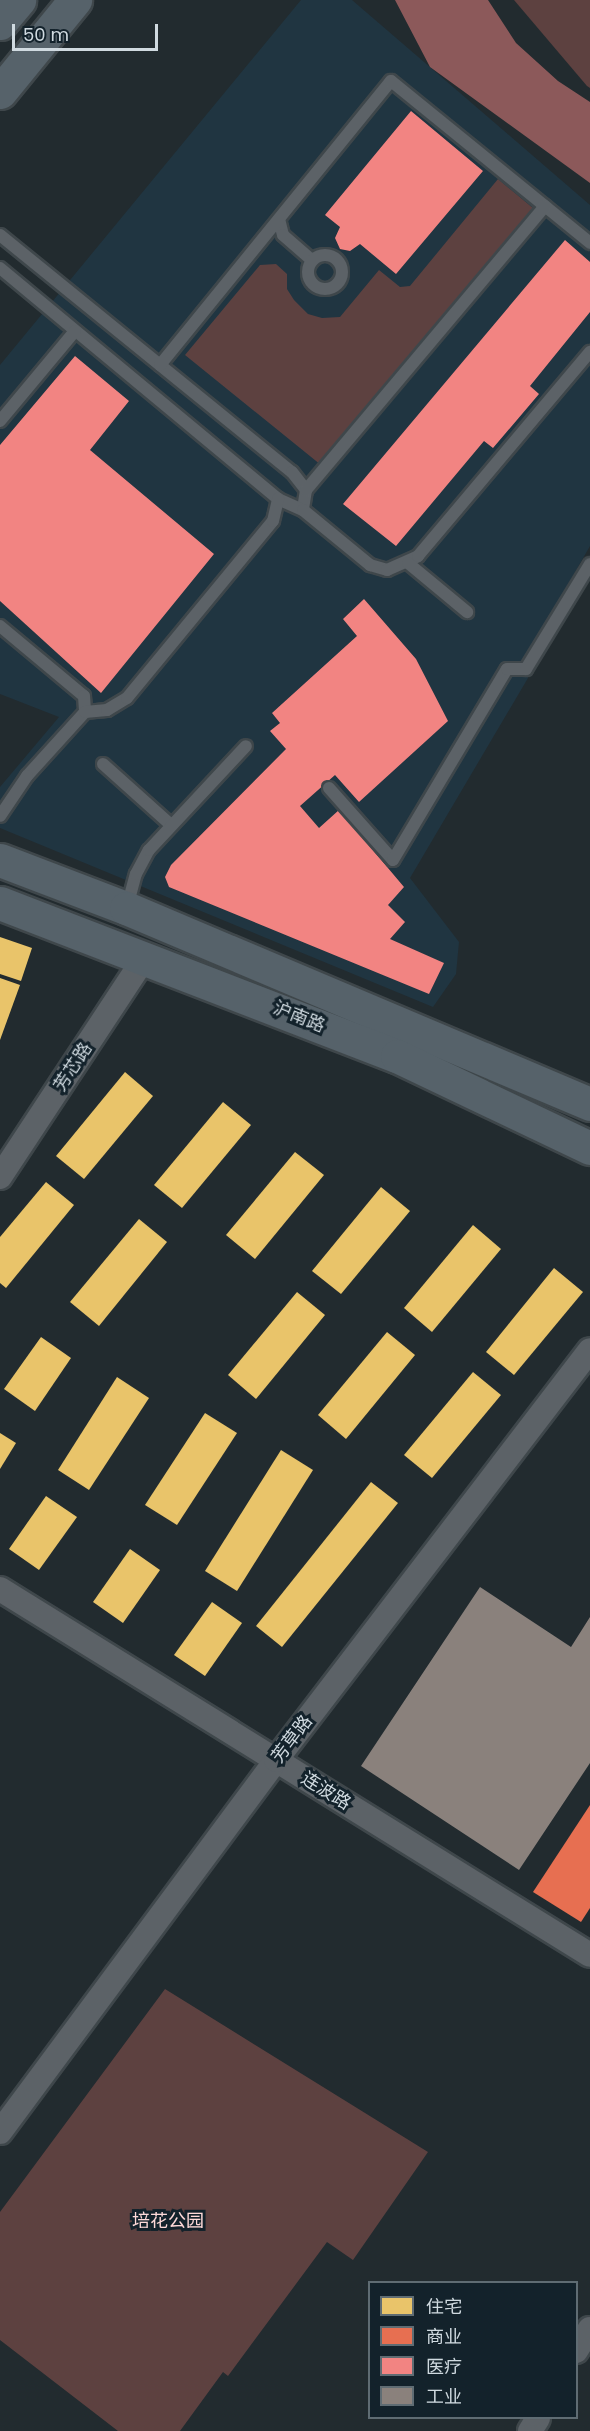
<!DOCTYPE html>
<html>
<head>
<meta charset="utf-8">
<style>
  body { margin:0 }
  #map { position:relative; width:590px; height:2431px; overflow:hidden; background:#222b2f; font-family:Poppins,"Noto Sans SC",sans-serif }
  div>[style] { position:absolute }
  .built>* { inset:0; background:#203541 }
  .green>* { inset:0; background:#5d4140 }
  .water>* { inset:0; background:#8c595a }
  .homes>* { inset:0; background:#e9c46a }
  .shops>* { inset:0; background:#e76f51 }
  .health>* { inset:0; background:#f28482 }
  .industry>* { inset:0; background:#8a817c }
  .roads { filter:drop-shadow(2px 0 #3f474b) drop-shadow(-2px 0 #3f474b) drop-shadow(0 2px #3f474b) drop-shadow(0 -2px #3f474b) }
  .service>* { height:12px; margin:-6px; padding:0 6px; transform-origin:6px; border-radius:6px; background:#5c6267 }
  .service>.ring { margin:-6px; padding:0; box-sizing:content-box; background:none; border:12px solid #5c6267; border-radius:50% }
  .minor>* { height:24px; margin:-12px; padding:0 12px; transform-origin:12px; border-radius:12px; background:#5c6267 }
  .primary>* { height:33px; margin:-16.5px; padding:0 16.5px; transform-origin:16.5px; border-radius:16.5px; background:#56626a }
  span { translate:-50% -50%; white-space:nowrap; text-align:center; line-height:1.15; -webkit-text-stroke:6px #13222b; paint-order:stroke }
  .street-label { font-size:18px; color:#d0dae0 }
  .park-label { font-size:18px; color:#fed9d8 }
  .legend { position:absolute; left:368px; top:2281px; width:210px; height:138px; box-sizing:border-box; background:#13222b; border:2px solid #5f6c73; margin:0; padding:8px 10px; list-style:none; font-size:18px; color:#d0dae0 }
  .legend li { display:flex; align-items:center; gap:12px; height:30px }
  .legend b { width:30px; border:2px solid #5f6c73 }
  .scale { position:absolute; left:12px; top:24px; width:146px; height:27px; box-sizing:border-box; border:3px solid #d0dae0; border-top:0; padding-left:8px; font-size:18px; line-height:21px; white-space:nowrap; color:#d0dae0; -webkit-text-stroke:4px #13222b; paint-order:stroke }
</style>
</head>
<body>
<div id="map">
  <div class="built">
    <i style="clip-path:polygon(301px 0,352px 0,590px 205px,590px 546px,524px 661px,528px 678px,410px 878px,459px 942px,456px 974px,433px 1007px,0 828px,0 787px,59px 717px,0 694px,0 365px)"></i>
  </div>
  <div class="green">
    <i style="clip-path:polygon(514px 0,590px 0,590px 88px,587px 86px)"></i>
    <i style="clip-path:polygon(498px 179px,533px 208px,321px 465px,185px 355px,260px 265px,276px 264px,287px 274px,287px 289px,294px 300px,308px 314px,322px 318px,340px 317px,379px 270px,400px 287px,410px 286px)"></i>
    <i style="clip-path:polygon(165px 1989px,428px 2152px,353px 2260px,327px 2242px,228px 2376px,223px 2372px,180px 2431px,118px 2431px,0 2340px,0 2212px)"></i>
  </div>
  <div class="water">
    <i style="clip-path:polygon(395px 0,488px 0,516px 43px,558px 81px,590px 102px,590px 183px,430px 67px)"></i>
  </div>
  <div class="homes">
    <i style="clip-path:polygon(0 937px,32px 948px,21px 981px,0 974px)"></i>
    <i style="clip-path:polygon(0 978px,20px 985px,0 1040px)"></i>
    <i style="clip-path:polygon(125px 1072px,153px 1096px,84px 1179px,56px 1156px)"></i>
    <i style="clip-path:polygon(223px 1102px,251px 1125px,182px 1208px,154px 1185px)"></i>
    <i style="clip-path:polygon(295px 1152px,324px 1175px,255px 1259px,226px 1235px)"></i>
    <i style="clip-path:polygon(46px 1182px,74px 1205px,6px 1288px,0 1283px,0 1237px)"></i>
    <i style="clip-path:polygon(381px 1187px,410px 1211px,341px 1294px,312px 1271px)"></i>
    <i style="clip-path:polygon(139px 1219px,167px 1242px,99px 1326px,70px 1302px)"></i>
    <i style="clip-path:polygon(473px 1225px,501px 1249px,432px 1332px,404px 1308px)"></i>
    <i style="clip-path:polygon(554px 1268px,583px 1292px,514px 1375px,486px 1352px)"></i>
    <i style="clip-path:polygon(297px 1292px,325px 1315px,256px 1399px,228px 1375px)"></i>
    <i style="clip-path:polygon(387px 1332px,415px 1355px,346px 1439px,318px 1415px)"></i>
    <i style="clip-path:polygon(41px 1337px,71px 1358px,35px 1411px,4px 1389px)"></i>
    <i style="clip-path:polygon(473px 1372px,501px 1395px,432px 1478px,404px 1455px)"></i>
    <i style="clip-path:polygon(117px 1377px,149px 1398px,89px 1490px,58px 1470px)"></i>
    <i style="clip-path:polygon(205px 1413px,237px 1433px,177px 1525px,145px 1505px)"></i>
    <i style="clip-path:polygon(0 1433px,16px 1443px,0 1469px)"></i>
    <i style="clip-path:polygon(281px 1450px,313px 1470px,237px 1591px,205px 1571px)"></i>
    <i style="clip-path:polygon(371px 1482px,398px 1503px,282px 1647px,256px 1626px)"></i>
    <i style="clip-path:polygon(46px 1496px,77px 1517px,39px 1570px,9px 1549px)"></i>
    <i style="clip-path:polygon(130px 1549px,160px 1570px,123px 1623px,93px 1602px)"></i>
    <i style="clip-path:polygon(212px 1602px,242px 1623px,205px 1676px,174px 1655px)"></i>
  </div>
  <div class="shops">
    <i style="clip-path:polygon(590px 1805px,590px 1908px,581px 1922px,533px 1892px)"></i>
  </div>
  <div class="health">
    <i style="clip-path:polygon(411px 111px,483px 171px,396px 274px,360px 244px,350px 251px,340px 249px,335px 238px,340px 227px,325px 215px)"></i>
    <i style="clip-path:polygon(565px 240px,590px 262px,590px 312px,530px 386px,539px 394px,493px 448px,484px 441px,396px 546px,343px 504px)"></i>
    <i style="clip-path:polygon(75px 356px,129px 401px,90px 450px,214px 554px,101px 693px,0 601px,0 445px)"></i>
    <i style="clip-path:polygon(364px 599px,416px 659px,448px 721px,359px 802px,335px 775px,300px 806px,319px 828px,339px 810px,404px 887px,388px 905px,405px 922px,390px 939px,444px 963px,429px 994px,169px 887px,165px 877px,171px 865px,286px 749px,270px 731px,280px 723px,272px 713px,357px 636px,343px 619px)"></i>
  </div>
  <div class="industry">
    <i style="clip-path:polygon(480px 1587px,571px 1647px,590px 1617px,590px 1763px,519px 1870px,361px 1766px)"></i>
  </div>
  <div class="roads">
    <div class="service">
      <i style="left:279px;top:219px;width:16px;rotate:76deg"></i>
      <i style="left:283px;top:235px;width:38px;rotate:41deg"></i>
      <i style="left:0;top:235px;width:376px;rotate:39.1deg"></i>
      <i style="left:292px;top:472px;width:23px;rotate:52deg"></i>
      <i style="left:306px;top:490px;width:20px;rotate:99deg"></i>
      <i class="ring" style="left:308px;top:255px;width:22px;height:22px"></i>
      <i style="left:0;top:268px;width:361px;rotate:39.7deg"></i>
      <i style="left:278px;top:499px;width:27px;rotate:24deg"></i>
      <i style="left:303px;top:510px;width:87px;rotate:39.4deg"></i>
      <i style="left:370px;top:565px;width:18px;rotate:16deg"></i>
      <i style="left:387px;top:570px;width:34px;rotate:-24deg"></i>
      <i style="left:418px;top:556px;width:267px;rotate:-49.9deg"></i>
      <i style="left:160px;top:365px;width:366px;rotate:-50.9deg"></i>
      <i style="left:391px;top:81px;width:257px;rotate:39.1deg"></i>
      <i style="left:0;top:421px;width:117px;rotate:-50.2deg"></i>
      <i style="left:306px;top:490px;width:371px;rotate:-49.9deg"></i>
      <i style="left:408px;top:563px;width:77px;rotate:39.7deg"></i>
      <i style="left:0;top:626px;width:109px;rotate:39.8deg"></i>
      <i style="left:84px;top:696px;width:16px;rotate:86deg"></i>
      <i style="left:85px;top:712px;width:86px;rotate:132.2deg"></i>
      <i style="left:27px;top:776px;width:48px;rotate:124deg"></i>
      <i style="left:85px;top:712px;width:22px;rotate:-5deg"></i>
      <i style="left:107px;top:710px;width:23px;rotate:-31deg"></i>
      <i style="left:127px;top:698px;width:229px;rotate:-50.5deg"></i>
      <i style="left:273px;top:521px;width:23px;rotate:-77deg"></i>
      <i style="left:103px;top:764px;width:91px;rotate:41.9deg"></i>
      <i style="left:329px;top:788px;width:96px;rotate:48.4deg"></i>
      <i style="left:393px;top:860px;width:222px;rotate:-59.2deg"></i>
      <i style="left:507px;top:669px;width:19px"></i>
      <i style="left:526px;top:669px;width:123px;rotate:-58.6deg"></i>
      <i style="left:127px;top:907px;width:34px;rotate:-75deg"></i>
      <i style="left:136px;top:874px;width:27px;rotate:-62deg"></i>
      <i style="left:149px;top:850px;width:142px;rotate:-47deg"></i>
    </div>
    <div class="minor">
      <i style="left:0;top:1177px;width:263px;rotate:-56.6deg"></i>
      <i style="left:0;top:1589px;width:694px;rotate:31.81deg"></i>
      <i style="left:0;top:2132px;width:463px;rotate:-53.4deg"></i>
      <i style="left:276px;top:1760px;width:516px;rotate:-52.55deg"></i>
      <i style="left:576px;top:2351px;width:26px;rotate:-58deg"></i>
      <i style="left:530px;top:2431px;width:15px;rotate:-58deg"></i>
    </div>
    <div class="primary">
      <i style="left:0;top:23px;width:30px;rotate:-50deg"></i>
      <i style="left:0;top:92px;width:119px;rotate:-50.8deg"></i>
      <i style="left:0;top:860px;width:135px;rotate:20.9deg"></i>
      <i style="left:126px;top:908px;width:504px;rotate:22.9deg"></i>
      <i style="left:0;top:903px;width:425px;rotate:21.1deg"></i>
      <i style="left:397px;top:1056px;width:214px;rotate:25.5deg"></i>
    </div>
  </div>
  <div class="street-label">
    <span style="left:299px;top:1017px;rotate:22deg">沪南路</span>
    <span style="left:73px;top:1067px;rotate:-57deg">芳芯路</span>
    <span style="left:292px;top:1739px;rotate:-53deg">芳草路</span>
    <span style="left:326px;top:1791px;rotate:32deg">连波路</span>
  </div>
  <div class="park-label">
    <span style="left:168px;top:2221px">培花公园</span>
  </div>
  <ul class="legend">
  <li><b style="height:16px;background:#e9c46a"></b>住宅</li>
  <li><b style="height:16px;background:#e76f51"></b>商业</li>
  <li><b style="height:16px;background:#f28482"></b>医疗</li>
  <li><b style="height:16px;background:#8a817c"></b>工业</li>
  </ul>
  <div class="scale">50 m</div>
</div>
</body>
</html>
